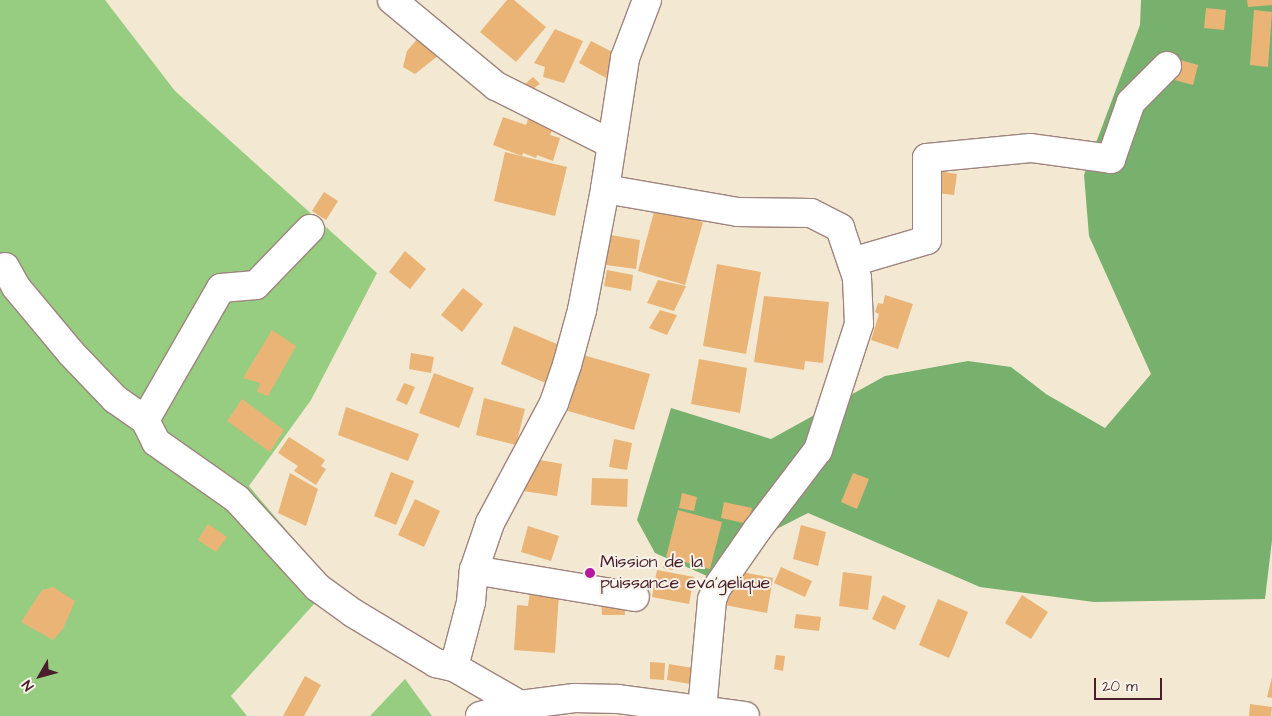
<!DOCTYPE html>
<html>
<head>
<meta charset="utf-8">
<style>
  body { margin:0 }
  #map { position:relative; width:1272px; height:716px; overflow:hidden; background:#f3e8d2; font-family:"Architects Daughter",sans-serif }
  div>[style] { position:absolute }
  .green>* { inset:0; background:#96cd80 }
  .forest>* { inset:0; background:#78b06e }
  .building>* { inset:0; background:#eab476 }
  .roads { filter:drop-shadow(1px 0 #9e847e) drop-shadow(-1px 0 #9e847e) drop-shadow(0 1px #9e847e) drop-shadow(0 -1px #9e847e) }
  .street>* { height:28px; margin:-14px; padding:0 14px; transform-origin:14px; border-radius:14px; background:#fff }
  .dots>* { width:14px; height:14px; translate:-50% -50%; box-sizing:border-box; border:2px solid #f7f3e8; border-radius:50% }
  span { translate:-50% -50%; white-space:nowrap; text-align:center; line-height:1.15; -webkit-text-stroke:4px #f7f3e8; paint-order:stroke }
  .poi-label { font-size:18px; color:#4a1f2b }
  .left { translate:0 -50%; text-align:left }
  .north { position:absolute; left:15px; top:651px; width:50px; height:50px; -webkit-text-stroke:4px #f7f3e8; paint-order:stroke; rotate:232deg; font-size:14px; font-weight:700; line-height:20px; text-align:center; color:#4a1f2b }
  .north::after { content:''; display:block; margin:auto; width:18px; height:22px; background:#4a1f2b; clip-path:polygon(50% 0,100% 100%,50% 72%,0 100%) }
  .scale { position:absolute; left:1094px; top:678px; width:68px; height:22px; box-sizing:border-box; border:2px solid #4a1f2b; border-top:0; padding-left:6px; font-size:15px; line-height:18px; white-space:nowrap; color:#4a1f2b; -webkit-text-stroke:4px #f7f3e8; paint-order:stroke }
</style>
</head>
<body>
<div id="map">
  <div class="green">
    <i style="clip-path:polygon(0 0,105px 0,175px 91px,377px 273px,311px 400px,249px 486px,332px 584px,231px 696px,247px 716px,0 716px)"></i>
    <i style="clip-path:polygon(405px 679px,432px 716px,370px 716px)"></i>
  </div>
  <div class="forest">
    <i style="clip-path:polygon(1141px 0,1272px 0,1272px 540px,1265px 599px,1094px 602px,980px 587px,808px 513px,761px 537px,707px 576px,655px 553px,637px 520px,671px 408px,771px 439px,885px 376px,968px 361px,1011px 367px,1046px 394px,1105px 428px,1151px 374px,1089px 236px,1084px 175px,1140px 25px)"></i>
  </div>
  <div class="building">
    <i style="clip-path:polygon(507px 0,514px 0,546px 27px,516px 62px,480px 32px)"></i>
    <i style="clip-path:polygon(1247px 0,1272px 0,1272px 5px,1248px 7px)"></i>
    <i style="clip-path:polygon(1206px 8px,1226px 10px,1224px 30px,1204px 28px)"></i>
    <i style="clip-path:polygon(1254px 10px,1272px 12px,1268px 67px,1250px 65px)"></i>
    <i style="clip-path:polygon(555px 29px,583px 41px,564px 83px,543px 77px,545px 67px,534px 63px)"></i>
    <i style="clip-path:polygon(418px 38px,439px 55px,415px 74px,403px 67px,407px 51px)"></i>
    <i style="clip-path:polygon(591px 41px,620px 56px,608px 79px,579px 63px)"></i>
    <i style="clip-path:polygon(1177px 59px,1198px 65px,1193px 85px,1171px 79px)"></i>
    <i style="clip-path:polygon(533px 77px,540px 84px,531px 90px,525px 84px)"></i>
    <i style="clip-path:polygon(503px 117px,526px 125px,528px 119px,553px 128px,550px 135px,560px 138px,553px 161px,537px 155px,536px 158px,523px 153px,522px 156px,493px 145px)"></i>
    <i style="clip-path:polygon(505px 152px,567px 167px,555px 216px,494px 201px)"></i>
    <i style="clip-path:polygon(938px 171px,957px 174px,954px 195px,936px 193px)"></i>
    <i style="clip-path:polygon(324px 192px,338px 201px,326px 220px,312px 211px)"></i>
    <i style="clip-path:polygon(655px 208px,703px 222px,685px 285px,638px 271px)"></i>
    <i style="clip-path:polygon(610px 235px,640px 240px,636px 269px,606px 265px)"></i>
    <i style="clip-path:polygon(405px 251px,426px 269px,410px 289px,389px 272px)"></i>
    <i style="clip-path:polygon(717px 264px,761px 272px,746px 354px,703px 346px)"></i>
    <i style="clip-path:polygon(607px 270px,633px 275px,631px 291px,604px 286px)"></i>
    <i style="clip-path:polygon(658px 280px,686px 286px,674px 311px,647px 303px)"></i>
    <i style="clip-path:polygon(463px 288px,483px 304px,462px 332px,441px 315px)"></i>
    <i style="clip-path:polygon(885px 295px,913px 304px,898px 349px,871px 340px,879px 314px,875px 312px,878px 303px,883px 304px)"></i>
    <i style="clip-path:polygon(764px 296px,829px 302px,823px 363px,805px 361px,804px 370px,754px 362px)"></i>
    <i style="clip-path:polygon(660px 310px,677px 315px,667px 335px,649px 328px)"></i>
    <i style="clip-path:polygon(514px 326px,564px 347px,548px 384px,501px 364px)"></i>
    <i style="clip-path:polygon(272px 330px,296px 346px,268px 396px,257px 392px,260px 383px,243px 378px)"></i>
    <i style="clip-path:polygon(411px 353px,434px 357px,431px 373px,409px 369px)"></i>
    <i style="clip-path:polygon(583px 355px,650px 374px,634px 430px,568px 411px)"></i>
    <i style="clip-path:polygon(699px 359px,747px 368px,740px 413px,691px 404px)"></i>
    <i style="clip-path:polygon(434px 373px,474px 388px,459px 428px,419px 413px)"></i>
    <i style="clip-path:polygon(404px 383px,415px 387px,407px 405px,396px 400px)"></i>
    <i style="clip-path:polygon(484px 398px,525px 409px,516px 445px,476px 435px)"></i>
    <i style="clip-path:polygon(242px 399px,284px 430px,270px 452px,227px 421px)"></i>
    <i style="clip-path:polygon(346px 407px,419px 434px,408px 461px,338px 435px)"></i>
    <i style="clip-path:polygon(289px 437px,325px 460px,321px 466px,326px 469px,316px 485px,294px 471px,298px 466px,278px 453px)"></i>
    <i style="clip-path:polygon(614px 439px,632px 443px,627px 470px,609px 467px)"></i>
    <i style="clip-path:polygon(529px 458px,562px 464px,557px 496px,523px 491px)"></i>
    <i style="clip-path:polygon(391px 472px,414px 481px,396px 525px,374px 516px)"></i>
    <i style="clip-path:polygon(290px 473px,318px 489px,306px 526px,278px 513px)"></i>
    <i style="clip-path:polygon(853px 473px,869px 479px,857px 509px,841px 502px)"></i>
    <i style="clip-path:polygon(592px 478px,628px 479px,627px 507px,591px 505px)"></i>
    <i style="clip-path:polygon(682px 493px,697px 497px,694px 511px,679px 508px)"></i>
    <i style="clip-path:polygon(415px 499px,440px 511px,424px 547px,398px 535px)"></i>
    <i style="clip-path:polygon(724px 502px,752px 508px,748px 524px,721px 518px)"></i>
    <i style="clip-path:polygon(678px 510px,722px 522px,710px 569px,666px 557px)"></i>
    <i style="clip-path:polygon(208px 524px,227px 537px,216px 552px,198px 540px)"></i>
    <i style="clip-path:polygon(801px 525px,826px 532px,818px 566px,793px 559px)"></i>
    <i style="clip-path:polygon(528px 526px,559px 536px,551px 561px,521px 552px)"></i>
    <i style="clip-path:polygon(664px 560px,675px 562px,673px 570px,663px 568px)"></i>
    <i style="clip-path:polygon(781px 567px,812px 581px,805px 597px,774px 583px)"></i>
    <i style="clip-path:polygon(657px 570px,694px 577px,689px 604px,652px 597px)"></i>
    <i style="clip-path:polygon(731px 570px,773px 578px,767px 613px,725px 605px)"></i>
    <i style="clip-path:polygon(843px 572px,872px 576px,868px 610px,839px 606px)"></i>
    <i style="clip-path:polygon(53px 587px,75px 601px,63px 629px,53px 640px,21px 622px,42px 590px)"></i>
    <i style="clip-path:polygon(530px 592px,559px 594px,555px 653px,514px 650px,517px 605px,528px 606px)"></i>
    <i style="clip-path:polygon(883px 595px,906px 606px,895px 630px,872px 619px)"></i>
    <i style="clip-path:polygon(1022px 595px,1048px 612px,1031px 639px,1005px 623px)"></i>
    <i style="clip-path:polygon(624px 599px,625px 615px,602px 615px,601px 600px)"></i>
    <i style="clip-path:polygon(938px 599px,968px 612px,949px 658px,919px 645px)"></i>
    <i style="clip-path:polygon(796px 614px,821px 617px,819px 631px,794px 628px)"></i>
    <i style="clip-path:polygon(776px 655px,785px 656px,783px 671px,774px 669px)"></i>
    <i style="clip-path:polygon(650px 662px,665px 663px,664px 680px,650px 679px)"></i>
    <i style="clip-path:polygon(669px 664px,699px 669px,696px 685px,667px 680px)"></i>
    <i style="clip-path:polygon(305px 676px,321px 685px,304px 716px,283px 716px)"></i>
    <i style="clip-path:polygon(1272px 677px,1272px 698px,1267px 697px)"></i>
    <i style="clip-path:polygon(1250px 704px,1272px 707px,1271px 716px,1249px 716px)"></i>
  </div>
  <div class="roads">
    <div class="street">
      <i style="left:392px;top:0;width:135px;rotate:39.6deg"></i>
      <i style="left:496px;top:86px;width:127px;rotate:26.6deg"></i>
      <i style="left:605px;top:189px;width:135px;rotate:9.8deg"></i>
      <i style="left:738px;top:212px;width:73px;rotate:0.8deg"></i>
      <i style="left:811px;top:213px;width:33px;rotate:27deg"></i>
      <i style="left:840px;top:228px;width:53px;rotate:71.2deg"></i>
      <i style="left:857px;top:278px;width:46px;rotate:87.5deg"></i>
      <i style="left:859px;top:324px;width:133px;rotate:108deg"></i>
      <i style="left:818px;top:450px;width:101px;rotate:127.3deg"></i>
      <i style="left:757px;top:530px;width:72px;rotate:124.8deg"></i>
      <i style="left:716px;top:589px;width:12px;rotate:110deg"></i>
      <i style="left:712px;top:600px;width:109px;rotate:95.2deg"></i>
      <i style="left:310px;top:229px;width:78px;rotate:134deg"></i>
      <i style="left:256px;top:285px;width:35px;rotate:175deg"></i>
      <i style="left:221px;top:288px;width:152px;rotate:119.9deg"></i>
      <i style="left:145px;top:420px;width:25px;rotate:63deg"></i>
      <i style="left:156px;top:442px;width:99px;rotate:35.1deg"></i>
      <i style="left:237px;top:499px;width:119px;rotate:47.7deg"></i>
      <i style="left:317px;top:587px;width:44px;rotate:35.8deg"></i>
      <i style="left:353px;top:613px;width:97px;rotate:31.1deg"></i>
      <i style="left:436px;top:663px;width:18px;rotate:13deg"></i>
      <i style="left:852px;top:262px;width:78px;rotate:-16.3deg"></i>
      <i style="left:927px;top:240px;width:82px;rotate:-90deg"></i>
      <i style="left:927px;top:158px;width:104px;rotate:-5.5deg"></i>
      <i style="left:1031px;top:148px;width:81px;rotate:7.8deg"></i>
      <i style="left:1111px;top:159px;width:60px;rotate:-70.7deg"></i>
      <i style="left:1131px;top:102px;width:51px;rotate:-45deg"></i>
      <i style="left:5px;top:267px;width:23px;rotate:61deg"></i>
      <i style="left:16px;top:287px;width:86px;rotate:50.2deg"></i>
      <i style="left:71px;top:353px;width:64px;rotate:46.3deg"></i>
      <i style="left:115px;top:399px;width:37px;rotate:35deg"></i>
      <i style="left:474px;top:570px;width:163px;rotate:9.5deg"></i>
      <i style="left:520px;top:705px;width:76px;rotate:-150.1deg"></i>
      <i style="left:454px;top:667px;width:67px;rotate:-75.3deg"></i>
      <i style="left:471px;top:602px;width:32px;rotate:-85deg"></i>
      <i style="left:474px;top:570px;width:50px;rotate:-71.2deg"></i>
      <i style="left:490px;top:523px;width:136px;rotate:-61.9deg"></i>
      <i style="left:554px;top:403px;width:40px;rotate:-71.1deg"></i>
      <i style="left:567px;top:365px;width:57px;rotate:-74.7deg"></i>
      <i style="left:582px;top:310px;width:123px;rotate:-79.2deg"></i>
      <i style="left:605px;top:189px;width:133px;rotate:-81.3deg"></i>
      <i style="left:625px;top:58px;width:62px;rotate:-69.2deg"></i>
      <i style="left:480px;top:716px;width:41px;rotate:-15.4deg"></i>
      <i style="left:520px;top:705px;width:55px;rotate:-7.3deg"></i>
      <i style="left:575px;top:698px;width:43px;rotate:1.3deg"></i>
      <i style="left:618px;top:699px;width:128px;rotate:7.6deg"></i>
    </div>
  </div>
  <div class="dots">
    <i style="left:590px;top:573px;background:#b5179e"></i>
  </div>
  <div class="poi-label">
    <span class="left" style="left:600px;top:573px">Mission de la<br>puissance eva'gelique</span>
  </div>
  <div class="north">N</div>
  <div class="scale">20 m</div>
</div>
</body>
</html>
